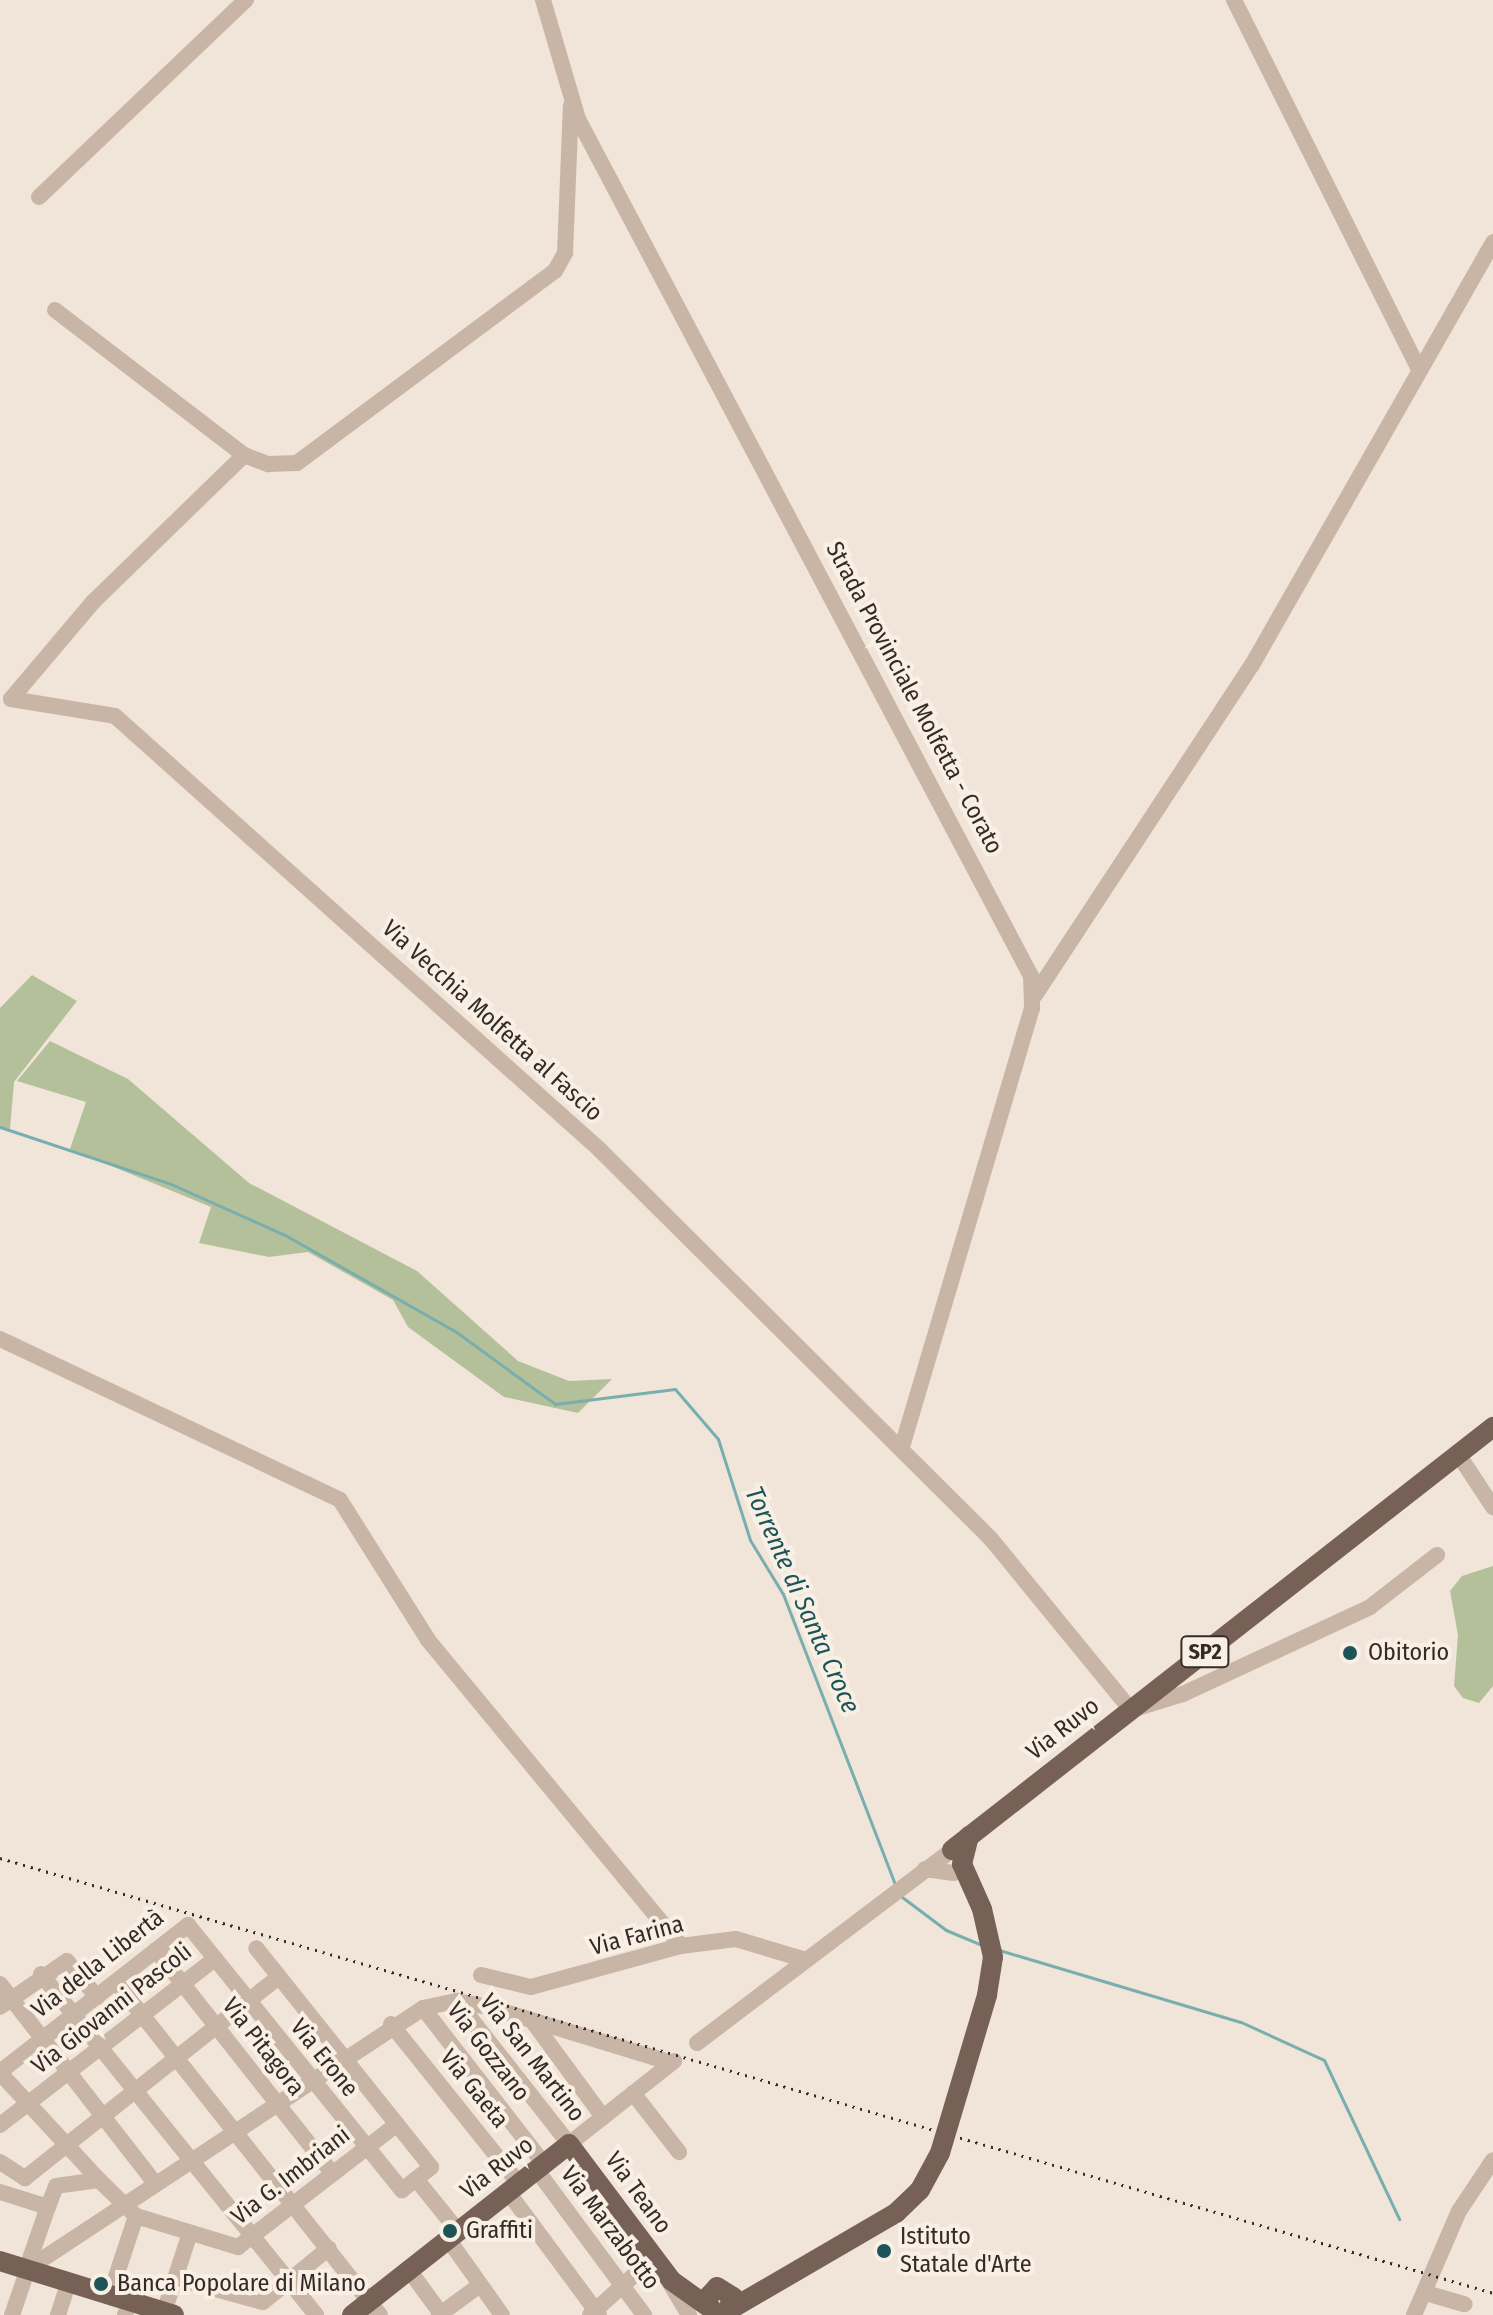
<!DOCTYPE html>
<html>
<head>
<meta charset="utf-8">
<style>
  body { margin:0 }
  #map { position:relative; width:1493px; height:2315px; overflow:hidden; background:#f1e5d9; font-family:"Fira Sans Condensed",sans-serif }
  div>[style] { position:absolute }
  .green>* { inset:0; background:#b4c099 }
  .stream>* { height:3px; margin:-1.5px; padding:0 1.5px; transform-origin:1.5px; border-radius:1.5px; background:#78aeaf }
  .minor>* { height:16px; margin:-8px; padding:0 8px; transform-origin:8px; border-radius:8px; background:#c9b5a5 }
  .major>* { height:20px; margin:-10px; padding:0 10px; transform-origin:10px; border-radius:10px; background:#776157 }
  .rail>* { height:3px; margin-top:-1.5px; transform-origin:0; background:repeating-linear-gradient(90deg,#352b26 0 2px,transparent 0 8px) }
  .major-bridge>* { height:20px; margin:-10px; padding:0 10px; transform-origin:10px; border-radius:10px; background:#776157 }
  .dots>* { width:22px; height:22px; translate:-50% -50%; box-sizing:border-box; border:4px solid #f9f0e5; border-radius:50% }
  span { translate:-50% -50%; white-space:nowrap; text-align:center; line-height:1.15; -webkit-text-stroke:8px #f9f0e5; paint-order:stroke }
  .shield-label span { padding:2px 6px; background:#f9f0e5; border:2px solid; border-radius:6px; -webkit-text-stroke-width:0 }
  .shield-label { font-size:22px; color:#352b26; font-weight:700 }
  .street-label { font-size:24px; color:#352b26 }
  .poi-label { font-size:24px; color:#352b26 }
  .left { translate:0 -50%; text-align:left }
  .water-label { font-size:26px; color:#1c5457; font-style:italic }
</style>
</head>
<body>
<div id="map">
  <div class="green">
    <i style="clip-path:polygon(32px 975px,77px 1001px,14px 1082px,10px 1129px,0 1128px,0 1008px)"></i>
    <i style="clip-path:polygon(50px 1041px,128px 1079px,249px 1183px,417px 1271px,518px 1361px,569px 1381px,612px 1379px,578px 1413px,504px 1397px,408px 1327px,393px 1300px,308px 1252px,269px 1257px,199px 1243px,211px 1207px,70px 1149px,86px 1102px,17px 1081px)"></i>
    <i style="clip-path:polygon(1493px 1566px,1493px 1686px,1479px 1703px,1463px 1698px,1454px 1686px,1458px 1635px,1450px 1591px,1462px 1576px)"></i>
  </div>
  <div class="stream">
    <i style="left:0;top:1127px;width:180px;rotate:18.4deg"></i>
    <i style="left:171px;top:1184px;width:125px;rotate:24.1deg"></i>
    <i style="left:285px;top:1235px;width:195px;rotate:29.5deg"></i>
    <i style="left:455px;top:1331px;width:124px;rotate:36.1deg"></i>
    <i style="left:555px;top:1404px;width:121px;rotate:-7.1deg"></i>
    <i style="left:675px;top:1389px;width:66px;rotate:49.3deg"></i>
    <i style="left:718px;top:1439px;width:106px;rotate:72.4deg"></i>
    <i style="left:750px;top:1540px;width:63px;rotate:58.6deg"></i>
    <i style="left:783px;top:1594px;width:314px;rotate:68.9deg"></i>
    <i style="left:902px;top:1897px;width:55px;rotate:36.9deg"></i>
    <i style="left:946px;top:1930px;width:41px;rotate:22.8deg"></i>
    <i style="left:999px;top:1950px;width:252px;rotate:16.6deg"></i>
    <i style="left:1241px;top:2022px;width:91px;rotate:24.6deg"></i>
    <i style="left:1324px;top:2060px;width:176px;rotate:64.7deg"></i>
  </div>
  <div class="minor">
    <i style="left:543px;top:0;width:124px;rotate:73.6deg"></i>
    <i style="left:578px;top:119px;width:969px;rotate:62.14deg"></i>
    <i style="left:1031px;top:976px;width:32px;rotate:88deg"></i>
    <i style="left:1032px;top:1008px;width:460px;rotate:106.5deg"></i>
    <i style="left:1234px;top:0;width:411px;rotate:63.4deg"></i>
    <i style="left:39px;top:197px;width:286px;rotate:-43.6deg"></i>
    <i style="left:55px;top:310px;width:238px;rotate:37.5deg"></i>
    <i style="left:11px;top:699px;width:105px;rotate:9.3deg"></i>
    <i style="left:115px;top:716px;width:651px;rotate:41.82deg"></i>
    <i style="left:600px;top:1150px;width:552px;rotate:44.85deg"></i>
    <i style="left:991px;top:1539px;width:221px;rotate:50.7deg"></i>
    <i style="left:1131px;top:1710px;width:54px;rotate:-17.1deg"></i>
    <i style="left:1183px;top:1694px;width:206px;rotate:-24.9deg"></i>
    <i style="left:1370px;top:1607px;width:85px;rotate:-37.8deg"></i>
    <i style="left:11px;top:699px;width:127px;rotate:-49.8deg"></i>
    <i style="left:93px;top:602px;width:211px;rotate:-44.2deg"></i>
    <i style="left:244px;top:455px;width:26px;rotate:21deg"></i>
    <i style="left:268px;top:464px;width:29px;rotate:-2deg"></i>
    <i style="left:297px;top:463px;width:322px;rotate:-36.7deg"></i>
    <i style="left:555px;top:271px;width:21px;rotate:-61deg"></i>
    <i style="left:565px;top:253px;width:147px;rotate:-87.7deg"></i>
    <i style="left:1035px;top:995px;width:395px;rotate:-56.7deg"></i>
    <i style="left:1252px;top:665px;width:487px;rotate:-60.3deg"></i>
    <i style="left:0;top:1339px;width:376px;rotate:25.3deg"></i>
    <i style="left:340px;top:1500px;width:165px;rotate:57.8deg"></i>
    <i style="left:428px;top:1640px;width:397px;rotate:50.4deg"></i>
    <i style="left:1458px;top:1454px;width:64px;rotate:56.6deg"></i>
    <i style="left:925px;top:1869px;width:29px;rotate:8deg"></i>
    <i style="left:156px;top:1950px;width:285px;rotate:51.7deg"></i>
    <i style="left:41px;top:1974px;width:438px;rotate:51.1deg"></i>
    <i style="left:481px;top:1975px;width:51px;rotate:13.5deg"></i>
    <i style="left:531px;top:1987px;width:156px;rotate:-15.3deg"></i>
    <i style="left:681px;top:1946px;width:55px;rotate:-7.3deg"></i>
    <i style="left:736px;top:1939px;width:73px;rotate:16.7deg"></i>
    <i style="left:116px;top:1982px;width:425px;rotate:51.6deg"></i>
    <i style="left:0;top:1984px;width:252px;rotate:52.1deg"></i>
    <i style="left:457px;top:2001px;width:182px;rotate:51.9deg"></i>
    <i style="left:569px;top:2144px;width:134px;rotate:-38.3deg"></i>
    <i style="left:0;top:2007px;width:81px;rotate:-34.5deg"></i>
    <i style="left:67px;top:1961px;width:47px;rotate:50.2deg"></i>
    <i style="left:423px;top:2008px;width:197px;rotate:52.2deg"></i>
    <i style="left:533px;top:2022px;width:118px;rotate:53.6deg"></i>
    <i style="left:391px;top:2024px;width:205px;rotate:51.3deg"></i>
    <i style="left:697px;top:2043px;width:320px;rotate:-37.1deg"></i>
    <i style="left:0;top:2072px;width:239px;rotate:-38deg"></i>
    <i style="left:188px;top:1925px;width:341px;rotate:51.1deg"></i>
    <i style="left:402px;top:2190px;width:37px;rotate:-38deg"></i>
    <i style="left:431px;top:2167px;width:280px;rotate:-128.6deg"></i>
    <i style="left:0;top:2073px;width:146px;rotate:47.2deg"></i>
    <i style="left:99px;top:2180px;width:43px;rotate:172.1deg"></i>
    <i style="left:56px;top:2186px;width:22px;rotate:111deg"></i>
    <i style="left:48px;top:2207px;width:50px;rotate:-162.6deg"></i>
    <i style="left:633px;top:2093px;width:75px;rotate:52.1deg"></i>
    <i style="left:0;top:2125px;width:272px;rotate:-37.7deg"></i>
    <i style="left:0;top:2162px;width:30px;rotate:33deg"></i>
    <i style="left:25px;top:2178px;width:324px;rotate:-38.4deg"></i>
    <i style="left:536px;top:2169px;width:182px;rotate:53.5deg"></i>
    <i style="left:416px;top:2179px;width:67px;rotate:51.1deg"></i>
    <i style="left:99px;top:2180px;width:52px;rotate:44.2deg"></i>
    <i style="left:136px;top:2216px;width:107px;rotate:16.9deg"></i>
    <i style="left:238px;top:2247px;width:201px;rotate:-37.7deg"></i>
    <i style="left:508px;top:2192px;width:153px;rotate:53.5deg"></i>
    <i style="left:448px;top:2239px;width:93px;rotate:54.6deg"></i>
    <i style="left:26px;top:2270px;width:476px;rotate:-33.4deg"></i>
    <i style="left:423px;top:2008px;width:35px;rotate:-12deg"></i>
    <i style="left:457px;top:2001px;width:36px;rotate:11deg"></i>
    <i style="left:492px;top:2008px;width:188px;rotate:17deg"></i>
    <i style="left:26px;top:2270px;width:67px;rotate:-70.8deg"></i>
    <i style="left:409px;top:2270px;width:56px;rotate:53.7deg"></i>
    <i style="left:665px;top:2275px;width:47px;rotate:59deg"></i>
    <i style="left:175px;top:2278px;width:91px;rotate:15.3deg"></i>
    <i style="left:263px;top:2302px;width:85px;rotate:-39.3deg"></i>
    <i style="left:1429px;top:2294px;width:37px;rotate:16deg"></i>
    <i style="left:110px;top:2295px;width:83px;rotate:-71.8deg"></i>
    <i style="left:164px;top:2312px;width:83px;rotate:-71.8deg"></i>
    <i style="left:12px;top:2315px;width:36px;rotate:-71deg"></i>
    <i style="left:58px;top:2315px;width:23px;rotate:-72deg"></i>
    <i style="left:125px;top:2315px;width:3px;rotate:-72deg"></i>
    <i style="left:439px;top:2315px;width:51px;rotate:-36.2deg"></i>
    <i style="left:590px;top:2315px;width:85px;rotate:-42.1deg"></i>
    <i style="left:1414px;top:2315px;width:113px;rotate:-66.6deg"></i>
    <i style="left:1459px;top:2211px;width:61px;rotate:-56.3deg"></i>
  </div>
  <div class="major">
    <i style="left:969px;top:1836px;width:29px;rotate:104deg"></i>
    <i style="left:962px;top:1864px;width:49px;rotate:66deg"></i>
    <i style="left:952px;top:1850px;width:687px;rotate:-38.02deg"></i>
    <i style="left:0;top:2261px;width:182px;rotate:17.2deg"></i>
    <i style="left:731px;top:2309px;width:191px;rotate:-30.2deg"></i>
    <i style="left:714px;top:2314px;width:17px;rotate:-118deg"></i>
    <i style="left:706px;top:2299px;width:16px;rotate:-47deg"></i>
    <i style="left:717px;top:2287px;width:19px;rotate:32deg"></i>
    <i style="left:733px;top:2297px;width:18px;rotate:112deg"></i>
    <i style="left:352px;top:2315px;width:276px;rotate:-38.2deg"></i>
    <i style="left:569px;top:2144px;width:171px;rotate:53.1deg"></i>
    <i style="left:672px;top:2281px;width:43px;rotate:35.5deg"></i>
  </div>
  <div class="rail">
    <i style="left:0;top:1858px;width:1555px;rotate:16.24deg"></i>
  </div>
  <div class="major-bridge">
    <i style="left:896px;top:2213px;width:33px;rotate:-44deg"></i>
    <i style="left:920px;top:2190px;width:42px;rotate:-61.6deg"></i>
    <i style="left:940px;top:2153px;width:165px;rotate:-73.4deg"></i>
    <i style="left:987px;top:1995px;width:38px;rotate:-81deg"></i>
    <i style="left:993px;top:1957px;width:49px;rotate:-102.9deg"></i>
  </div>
  <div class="dots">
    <i style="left:1350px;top:1653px;background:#1c5457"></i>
    <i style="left:450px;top:2231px;background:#1c5457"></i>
    <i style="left:884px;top:2251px;background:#1c5457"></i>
    <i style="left:101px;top:2284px;background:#1c5457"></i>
  </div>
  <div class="shield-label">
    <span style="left:1205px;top:1652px">SP2</span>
  </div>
  <div class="street-label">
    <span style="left:914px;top:698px;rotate:62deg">Strada Provinciale Molfetta - Corato</span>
    <span style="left:492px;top:1021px;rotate:42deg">Via Vecchia Molfetta al Fascio</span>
    <span style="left:1063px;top:1729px;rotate:-38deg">Via Ruvo</span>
    <span style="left:637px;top:1936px;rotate:-15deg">Via Farina</span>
    <span style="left:98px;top:1964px;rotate:-38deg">Via della Libertà</span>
    <span style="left:112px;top:2009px;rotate:-38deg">Via Giovanni Pascoli</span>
    <span style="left:263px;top:2047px;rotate:52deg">Via Pitagora</span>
    <span style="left:488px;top:2052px;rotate:52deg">Via Gozzano</span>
    <span style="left:324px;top:2058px;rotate:51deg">Via Erone</span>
    <span style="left:532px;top:2058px;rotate:52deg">Via San Martino</span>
    <span style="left:474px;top:2089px;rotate:51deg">Via Gaeta</span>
    <span style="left:497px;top:2168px;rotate:-38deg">Via Ruvo</span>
    <span style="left:291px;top:2176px;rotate:-38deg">Via G. Imbriani</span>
    <span style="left:638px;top:2193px;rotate:54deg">Via Teano</span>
    <span style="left:610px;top:2228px;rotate:53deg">Via Marzabotto</span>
  </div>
  <div class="poi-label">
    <span class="left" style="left:1368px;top:1653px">Obitorio</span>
    <span class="left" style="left:466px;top:2231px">Graffiti</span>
    <span class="left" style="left:900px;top:2251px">Istituto<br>Statale d'Arte</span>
    <span class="left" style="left:117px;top:2284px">Banca Popolare di Milano</span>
  </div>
  <div class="water-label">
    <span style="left:802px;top:1600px;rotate:66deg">Torrente di Santa Croce</span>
  </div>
</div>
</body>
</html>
